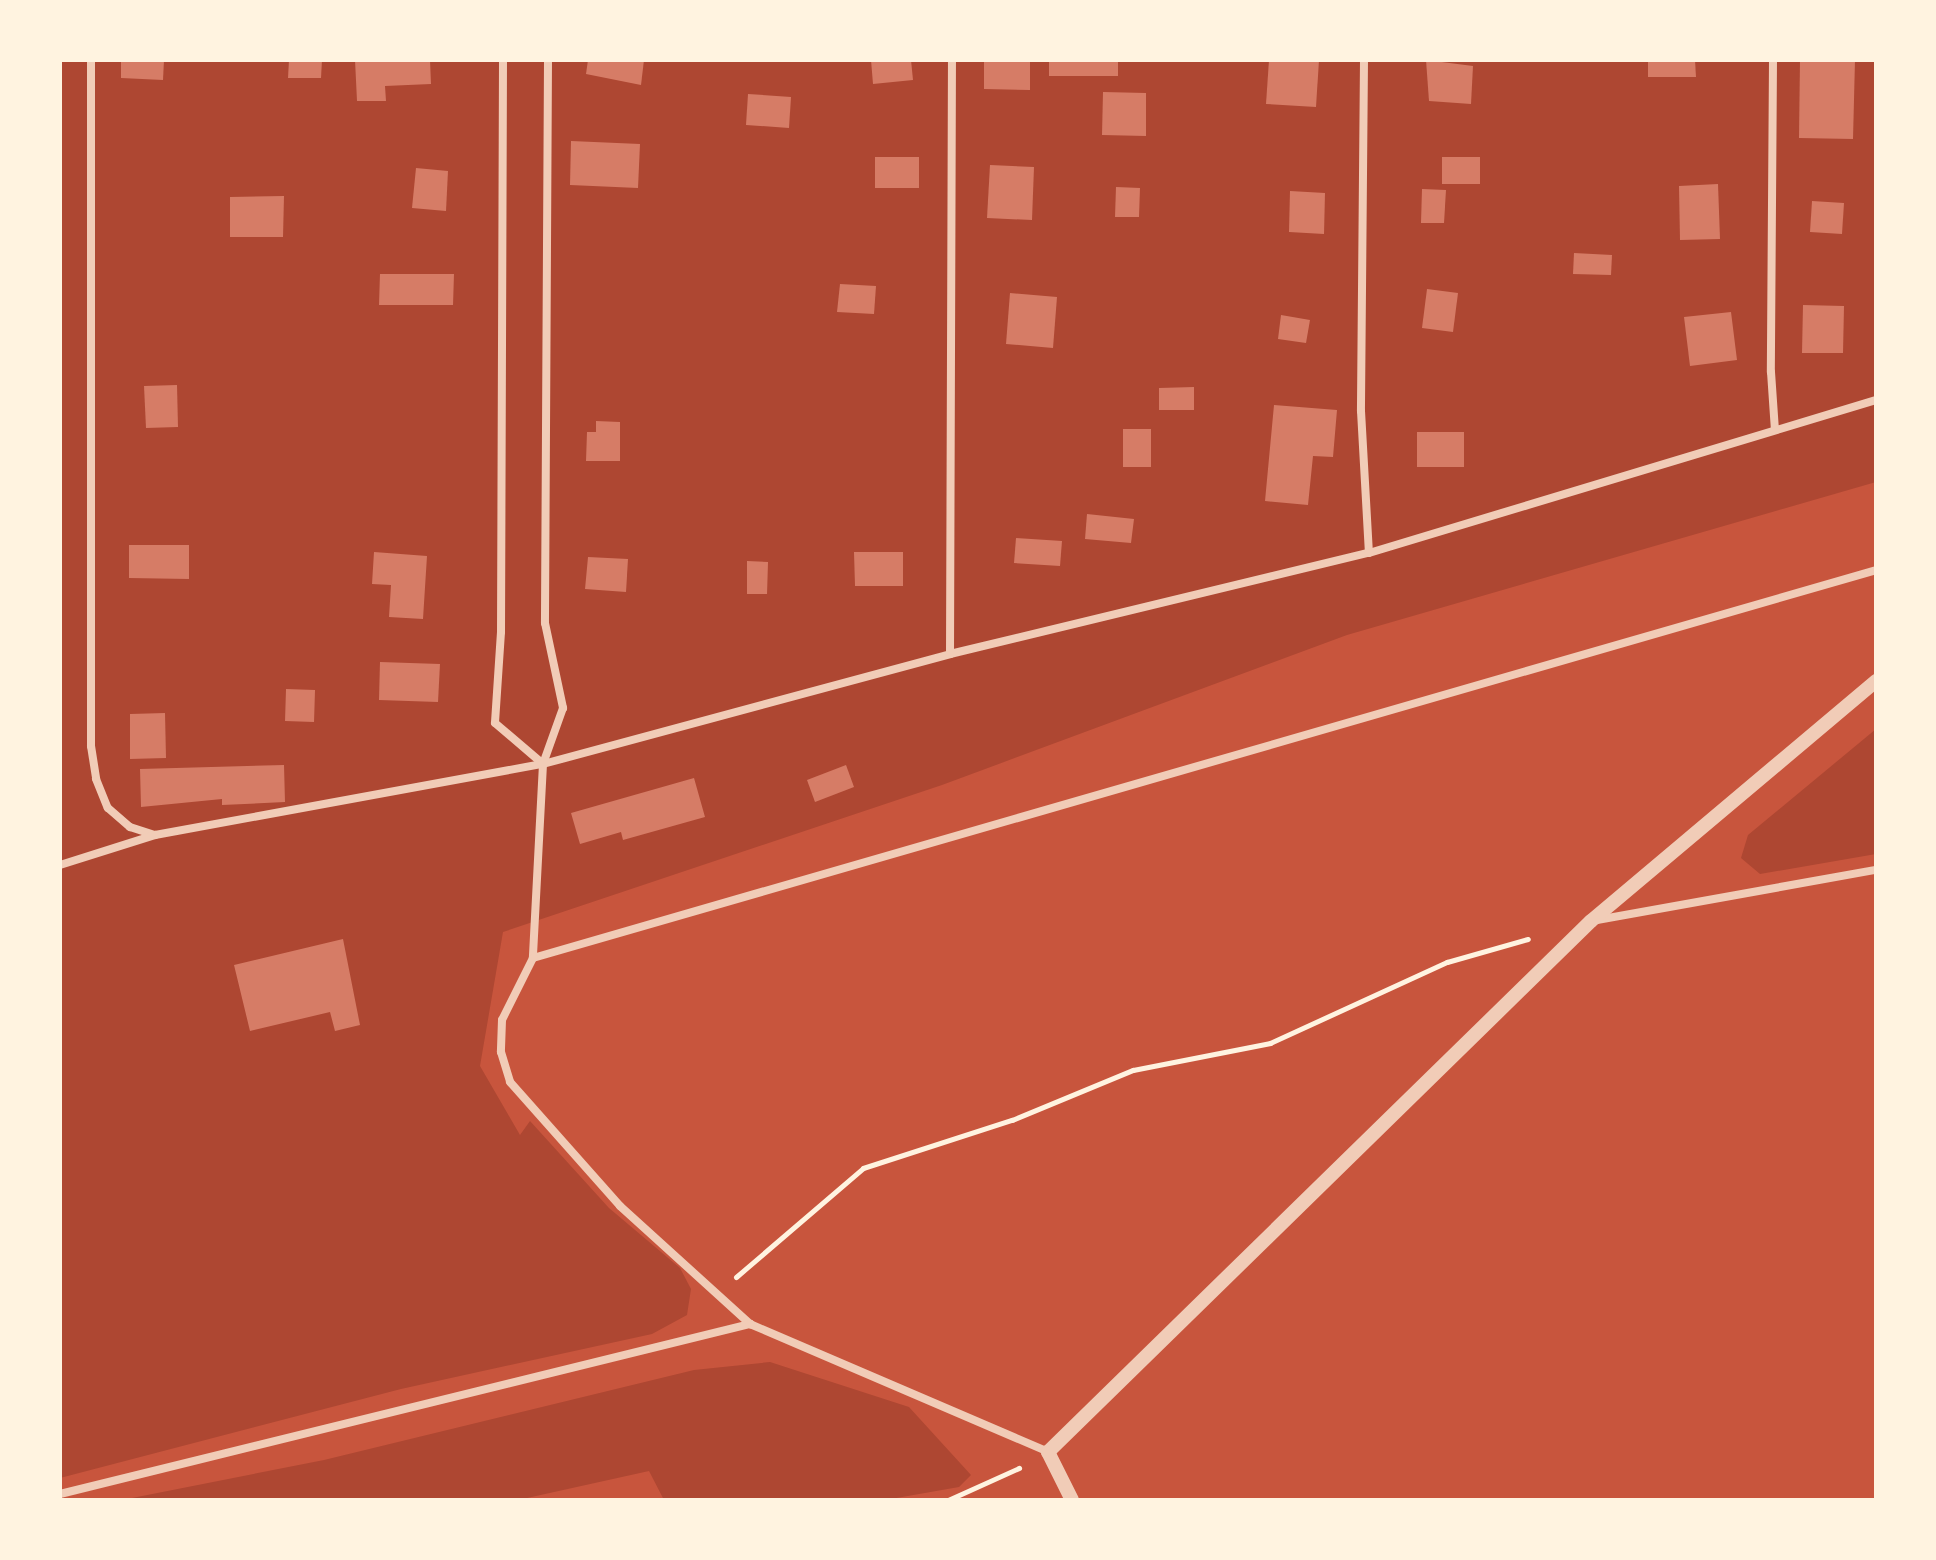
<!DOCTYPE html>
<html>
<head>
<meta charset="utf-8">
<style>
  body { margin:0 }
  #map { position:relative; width:1936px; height:1560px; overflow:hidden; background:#c8553d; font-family:Arial,sans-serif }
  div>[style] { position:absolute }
  .green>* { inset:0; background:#ae4732 }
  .building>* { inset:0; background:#d67c66 }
  .path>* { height:5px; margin:-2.5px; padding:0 2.5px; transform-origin:2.5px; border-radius:2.5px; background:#fff3e0 }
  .minor>* { height:8px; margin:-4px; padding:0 4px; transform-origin:4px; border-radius:4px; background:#f1ccb7 }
  .tertiary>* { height:14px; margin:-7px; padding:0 7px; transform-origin:7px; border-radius:7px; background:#f1ccb7 }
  span { translate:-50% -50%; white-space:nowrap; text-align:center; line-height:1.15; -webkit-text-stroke:7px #fff3e0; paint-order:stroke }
  .frame { position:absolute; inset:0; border:62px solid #fff3e0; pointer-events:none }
</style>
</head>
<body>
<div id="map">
  <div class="green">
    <i style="clip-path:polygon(60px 60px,1876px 60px,1876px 482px,1347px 635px,942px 785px,503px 932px,480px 1066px,520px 1135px,530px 1121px,609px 1208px,680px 1268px,691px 1289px,687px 1315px,652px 1334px,401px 1389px,60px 1478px)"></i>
    <i style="clip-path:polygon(1876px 729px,1876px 854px,1760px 874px,1741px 858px,1748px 835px)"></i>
    <i style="clip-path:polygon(770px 1362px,909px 1407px,971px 1475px,959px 1487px,885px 1500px,664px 1500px,649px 1471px,518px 1500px,122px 1500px,324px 1460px,694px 1370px)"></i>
  </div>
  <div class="building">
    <i style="clip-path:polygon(121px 60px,164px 60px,163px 80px,121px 78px)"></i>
    <i style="clip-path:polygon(289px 60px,322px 60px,321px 78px,288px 78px)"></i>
    <i style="clip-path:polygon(355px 60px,430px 60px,431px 84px,385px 86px,386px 101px,357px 101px)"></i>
    <i style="clip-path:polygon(588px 60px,644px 60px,641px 85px,586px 74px)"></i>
    <i style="clip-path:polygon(871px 60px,911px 60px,913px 80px,873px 84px)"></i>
    <i style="clip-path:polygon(984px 60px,1030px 60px,1030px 90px,984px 89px)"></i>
    <i style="clip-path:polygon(1049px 60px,1118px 60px,1118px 76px,1049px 76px)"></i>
    <i style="clip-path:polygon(1269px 60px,1319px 60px,1316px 107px,1266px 104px)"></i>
    <i style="clip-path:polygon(1426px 60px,1473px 66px,1471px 104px,1429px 101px)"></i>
    <i style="clip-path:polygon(1648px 60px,1695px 60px,1696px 77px,1648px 77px)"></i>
    <i style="clip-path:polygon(1800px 60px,1855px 60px,1853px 139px,1799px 138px)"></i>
    <i style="clip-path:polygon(1103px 92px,1146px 93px,1146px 136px,1102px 135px)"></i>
    <i style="clip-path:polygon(748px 94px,791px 97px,789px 128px,746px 125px)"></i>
    <i style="clip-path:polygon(571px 141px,640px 144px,638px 188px,570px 185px)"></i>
    <i style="clip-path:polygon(875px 157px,919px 157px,919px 188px,875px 188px)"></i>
    <i style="clip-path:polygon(1442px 157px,1480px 157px,1480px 184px,1442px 184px)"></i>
    <i style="clip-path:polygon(990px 165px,1034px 167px,1032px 220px,987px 218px)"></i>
    <i style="clip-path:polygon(416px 168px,448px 171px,446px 211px,412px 208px)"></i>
    <i style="clip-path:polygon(1718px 184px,1720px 239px,1680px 240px,1679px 186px)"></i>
    <i style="clip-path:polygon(1116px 187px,1140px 188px,1139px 217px,1115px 217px)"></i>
    <i style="clip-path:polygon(1422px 189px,1446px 190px,1444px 223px,1421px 223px)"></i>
    <i style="clip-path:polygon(1290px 191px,1325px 193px,1324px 234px,1289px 232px)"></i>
    <i style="clip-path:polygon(284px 196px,283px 237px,230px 237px,230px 197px)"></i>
    <i style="clip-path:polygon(1812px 201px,1844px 203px,1842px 234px,1810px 232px)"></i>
    <i style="clip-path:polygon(1574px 253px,1612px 255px,1611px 275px,1573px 274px)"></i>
    <i style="clip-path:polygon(380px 274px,454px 274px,453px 305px,379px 305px)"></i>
    <i style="clip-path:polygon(840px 284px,876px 286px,874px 314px,837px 312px)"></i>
    <i style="clip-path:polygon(1427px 289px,1458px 293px,1453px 332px,1422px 328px)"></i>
    <i style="clip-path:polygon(1010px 293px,1057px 297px,1053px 348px,1006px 344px)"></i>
    <i style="clip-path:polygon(1803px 305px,1844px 306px,1843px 353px,1802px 353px)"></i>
    <i style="clip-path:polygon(1731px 312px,1737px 360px,1690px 366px,1684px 317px)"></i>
    <i style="clip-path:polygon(1281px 315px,1310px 320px,1306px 343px,1278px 339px)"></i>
    <i style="clip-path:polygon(177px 385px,178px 427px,146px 428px,144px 386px)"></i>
    <i style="clip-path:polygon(1194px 387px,1194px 410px,1159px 410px,1159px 388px)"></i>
    <i style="clip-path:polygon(1274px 405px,1337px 410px,1333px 457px,1313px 456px,1308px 505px,1265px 501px)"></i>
    <i style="clip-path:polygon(596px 421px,620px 422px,620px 461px,586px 461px,587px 432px,596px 432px)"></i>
    <i style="clip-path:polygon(1123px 429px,1151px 429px,1151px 467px,1123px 467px)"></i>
    <i style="clip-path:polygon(1417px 432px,1464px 432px,1464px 467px,1417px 467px)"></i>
    <i style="clip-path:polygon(1087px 514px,1134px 519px,1131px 543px,1085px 539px)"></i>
    <i style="clip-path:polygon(1016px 538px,1062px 541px,1060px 566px,1014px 563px)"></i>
    <i style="clip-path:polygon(129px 545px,189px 545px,189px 579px,129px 578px)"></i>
    <i style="clip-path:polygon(374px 552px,427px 556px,423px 619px,389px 617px,391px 585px,372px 584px)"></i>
    <i style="clip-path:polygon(854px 552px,903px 552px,903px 586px,855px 586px)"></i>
    <i style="clip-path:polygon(588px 557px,628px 559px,626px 592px,585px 589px)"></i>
    <i style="clip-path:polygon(747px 561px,768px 562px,767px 594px,747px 594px)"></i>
    <i style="clip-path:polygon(380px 662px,440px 664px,438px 702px,379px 700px)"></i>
    <i style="clip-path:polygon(286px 689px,315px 690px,314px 722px,285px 721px)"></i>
    <i style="clip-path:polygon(165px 713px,166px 758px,130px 759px,130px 714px)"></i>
    <i style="clip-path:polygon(284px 765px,285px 802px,222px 805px,222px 799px,141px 807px,140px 769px)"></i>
    <i style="clip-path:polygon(846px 765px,854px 787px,815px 802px,807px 780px)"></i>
    <i style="clip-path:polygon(694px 778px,705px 817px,623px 840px,621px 832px,580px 844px,571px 813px)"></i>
    <i style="clip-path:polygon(343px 939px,360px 1025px,335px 1031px,330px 1012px,250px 1031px,234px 965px)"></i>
  </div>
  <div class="path">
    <i style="left:736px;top:1277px;width:167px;rotate:-40.6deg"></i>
    <i style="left:863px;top:1168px;width:157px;rotate:-17.9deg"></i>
    <i style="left:1012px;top:1120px;width:131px;rotate:-22.5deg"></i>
    <i style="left:1133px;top:1070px;width:140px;rotate:-11.1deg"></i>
    <i style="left:1270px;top:1043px;width:195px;rotate:-24.6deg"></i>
    <i style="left:1447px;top:962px;width:84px;rotate:-15.9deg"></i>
    <i style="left:948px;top:1500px;width:78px;rotate:-24.3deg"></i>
  </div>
  <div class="minor">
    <i style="left:91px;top:60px;width:686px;rotate:90deg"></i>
    <i style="left:91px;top:746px;width:33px;rotate:81deg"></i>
    <i style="left:96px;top:779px;width:31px;rotate:68deg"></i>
    <i style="left:108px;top:808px;width:29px;rotate:41deg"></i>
    <i style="left:130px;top:827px;width:26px;rotate:18deg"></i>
    <i style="left:503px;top:60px;width:572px;rotate:90.2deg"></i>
    <i style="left:501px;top:632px;width:91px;rotate:93.8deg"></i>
    <i style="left:495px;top:723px;width:63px;rotate:40.5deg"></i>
    <i style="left:548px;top:60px;width:563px;rotate:90.31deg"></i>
    <i style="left:545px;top:623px;width:87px;rotate:78deg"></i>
    <i style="left:563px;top:708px;width:59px;rotate:109.7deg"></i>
    <i style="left:543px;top:764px;width:194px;rotate:93deg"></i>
    <i style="left:533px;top:958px;width:1398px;rotate:-16.11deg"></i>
    <i style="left:1364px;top:60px;width:351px;rotate:90.5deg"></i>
    <i style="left:1361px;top:411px;width:142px;rotate:86.8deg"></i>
    <i style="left:1773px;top:60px;width:312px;rotate:90.4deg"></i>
    <i style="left:1771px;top:372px;width:58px;rotate:86.1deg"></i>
    <i style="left:950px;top:654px;width:594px;rotate:-89.81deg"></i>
    <i style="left:60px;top:865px;width:100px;rotate:-17.5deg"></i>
    <i style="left:155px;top:835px;width:394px;rotate:-10.4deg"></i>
    <i style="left:543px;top:764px;width:422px;rotate:-15.1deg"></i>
    <i style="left:950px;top:654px;width:431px;rotate:-13.6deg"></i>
    <i style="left:1369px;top:553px;width:530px;rotate:-16.79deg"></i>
    <i style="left:1597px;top:920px;width:283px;rotate:-10.2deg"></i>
    <i style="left:533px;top:958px;width:69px;rotate:116.6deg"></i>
    <i style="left:502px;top:1020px;width:32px;rotate:92deg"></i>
    <i style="left:501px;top:1052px;width:31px;rotate:73deg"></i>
    <i style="left:510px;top:1082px;width:166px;rotate:48.4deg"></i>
    <i style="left:620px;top:1206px;width:176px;rotate:42.2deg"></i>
    <i style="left:60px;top:1494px;width:711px;rotate:-13.84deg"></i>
    <i style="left:750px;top:1324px;width:324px;rotate:23.2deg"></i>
  </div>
  <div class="tertiary">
    <i style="left:1072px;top:1500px;width:54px;rotate:-116.6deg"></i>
    <i style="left:1048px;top:1452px;width:759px;rotate:-44.36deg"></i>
    <i style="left:1591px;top:921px;width:373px;rotate:-40.1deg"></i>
  </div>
  <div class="frame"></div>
</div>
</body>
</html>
